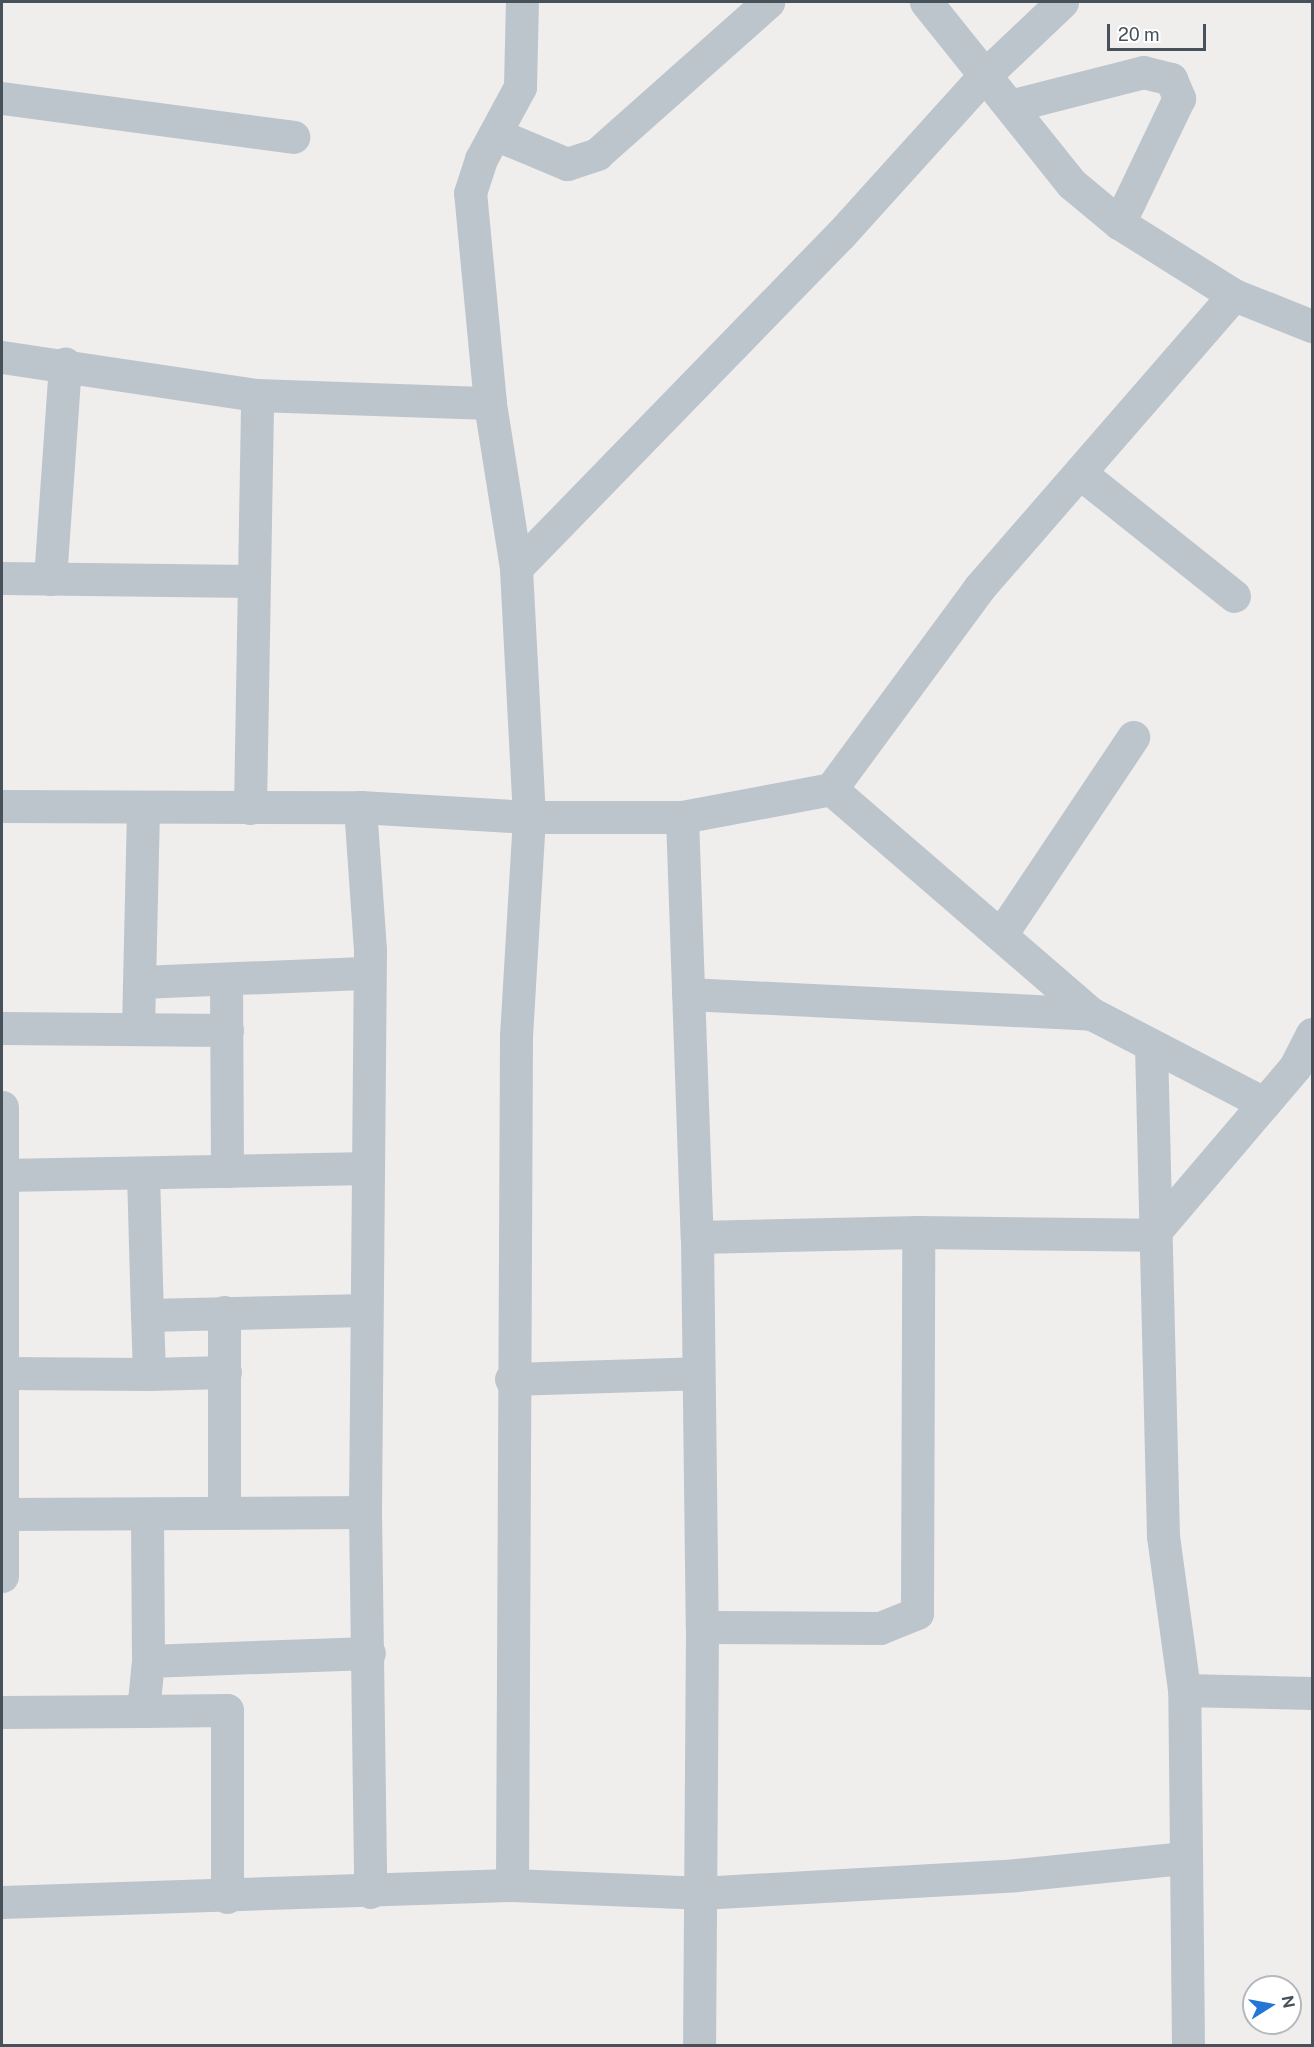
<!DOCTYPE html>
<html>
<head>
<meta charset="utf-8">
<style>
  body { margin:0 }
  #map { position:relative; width:1314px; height:2047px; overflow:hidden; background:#f0eded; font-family:"Public Sans",sans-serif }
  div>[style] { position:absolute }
  .minor>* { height:33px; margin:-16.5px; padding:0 16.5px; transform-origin:16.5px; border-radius:16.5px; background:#bcc5cc }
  span { translate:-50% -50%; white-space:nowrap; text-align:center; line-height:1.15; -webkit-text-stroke:6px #fff; paint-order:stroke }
  .frame { position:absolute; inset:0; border:3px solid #47515a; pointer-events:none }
  .north { position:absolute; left:1242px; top:1975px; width:60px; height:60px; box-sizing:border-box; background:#fff; border:2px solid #b5b9bd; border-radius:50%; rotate:79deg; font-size:16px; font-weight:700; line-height:24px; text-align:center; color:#47515a }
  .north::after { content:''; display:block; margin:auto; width:21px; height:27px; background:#2376d5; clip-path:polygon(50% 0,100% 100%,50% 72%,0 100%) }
  .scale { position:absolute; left:1107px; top:24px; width:99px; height:27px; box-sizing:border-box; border:3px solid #47515a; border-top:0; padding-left:8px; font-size:18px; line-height:21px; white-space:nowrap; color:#47515a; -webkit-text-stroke:4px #fff; paint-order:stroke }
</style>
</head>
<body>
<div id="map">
  <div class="minor">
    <i style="left:926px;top:2px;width:233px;rotate:51.3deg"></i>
    <i style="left:1072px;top:184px;width:61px;rotate:39.7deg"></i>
    <i style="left:1119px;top:223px;width:136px;rotate:32.1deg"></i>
    <i style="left:1234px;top:295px;width:84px;rotate:21.7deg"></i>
    <i style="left:2px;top:98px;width:294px;rotate:7.6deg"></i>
    <i style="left:1010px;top:106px;width:137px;rotate:-14.3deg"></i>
    <i style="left:1143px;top:72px;width:29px;rotate:14deg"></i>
    <i style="left:1171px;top:79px;width:21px;rotate:67deg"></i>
    <i style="left:1179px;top:98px;width:139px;rotate:115.6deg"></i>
    <i style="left:495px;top:134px;width:78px;rotate:22.6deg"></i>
    <i style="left:567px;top:164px;width:32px;rotate:-18deg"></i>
    <i style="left:597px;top:154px;width:229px;rotate:-41.6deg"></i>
    <i style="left:2px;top:357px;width:258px;rotate:8.5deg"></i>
    <i style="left:257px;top:395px;width:233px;rotate:2deg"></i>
    <i style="left:1080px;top:473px;width:197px;rotate:38.6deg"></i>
    <i style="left:516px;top:568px;width:466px;rotate:-45.8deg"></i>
    <i style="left:841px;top:234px;width:212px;rotate:-47.9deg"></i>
    <i style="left:983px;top:77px;width:109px;rotate:-43.5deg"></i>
    <i style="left:2px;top:578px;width:250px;rotate:0.7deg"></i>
    <i style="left:50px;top:579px;width:216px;rotate:-86deg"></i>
    <i style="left:831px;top:789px;width:250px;rotate:-53.6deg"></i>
    <i style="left:979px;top:588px;width:388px;rotate:-49deg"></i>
    <i style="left:2px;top:806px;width:358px;rotate:0.2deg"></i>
    <i style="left:360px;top:807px;width:169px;rotate:3.4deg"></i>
    <i style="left:529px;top:817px;width:153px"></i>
    <i style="left:682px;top:817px;width:420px;rotate:88deg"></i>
    <i style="left:697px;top:1237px;width:390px;rotate:89.3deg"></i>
    <i style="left:702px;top:1627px;width:419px;rotate:90.4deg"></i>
    <i style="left:360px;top:807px;width:142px;rotate:86deg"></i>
    <i style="left:370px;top:949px;width:563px;rotate:90.51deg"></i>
    <i style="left:365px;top:1512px;width:380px;rotate:89.2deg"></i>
    <i style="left:250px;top:808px;width:413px;rotate:-89deg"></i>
    <i style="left:682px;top:817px;width:152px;rotate:-10.6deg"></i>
    <i style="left:831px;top:789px;width:345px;rotate:40.8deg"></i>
    <i style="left:1092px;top:1014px;width:194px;rotate:27.4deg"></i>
    <i style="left:1002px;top:933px;width:236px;rotate:-56.2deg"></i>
    <i style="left:226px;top:979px;width:192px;rotate:89.7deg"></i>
    <i style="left:140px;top:982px;width:229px;rotate:-2.3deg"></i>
    <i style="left:688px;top:994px;width:404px;rotate:2.8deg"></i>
    <i style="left:2px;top:1028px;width:225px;rotate:0.5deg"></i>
    <i style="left:138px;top:1029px;width:222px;rotate:-88.7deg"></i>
    <i style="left:1151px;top:1045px;width:491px;rotate:88.6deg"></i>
    <i style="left:1163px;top:1536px;width:155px;rotate:82.2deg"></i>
    <i style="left:2px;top:1107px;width:469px;rotate:90deg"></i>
    <i style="left:143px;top:1173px;width:142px;rotate:88.4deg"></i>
    <i style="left:2px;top:1175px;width:366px;rotate:-1.1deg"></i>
    <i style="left:697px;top:1237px;width:221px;rotate:-1.3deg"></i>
    <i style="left:224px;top:1312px;width:200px;rotate:90deg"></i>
    <i style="left:3px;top:1373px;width:146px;rotate:0.4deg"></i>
    <i style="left:149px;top:1374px;width:59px;rotate:-91.9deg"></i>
    <i style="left:147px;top:1315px;width:218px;rotate:-1.3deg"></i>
    <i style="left:149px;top:1374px;width:76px;rotate:-1.5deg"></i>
    <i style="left:511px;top:1379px;width:186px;rotate:-1.8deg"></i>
    <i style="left:4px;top:1514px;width:361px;rotate:-0.3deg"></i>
    <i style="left:147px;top:1516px;width:145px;rotate:89.6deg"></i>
    <i style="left:702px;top:1627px;width:178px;rotate:0.3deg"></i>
    <i style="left:880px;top:1628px;width:40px;rotate:-22deg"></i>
    <i style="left:917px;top:1613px;width:381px;rotate:-89.8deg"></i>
    <i style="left:918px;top:1232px;width:234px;rotate:0.7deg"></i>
    <i style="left:1152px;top:1235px;width:221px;rotate:-49.6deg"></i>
    <i style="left:1295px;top:1067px;width:37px;rotate:-63deg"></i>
    <i style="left:143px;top:1711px;width:84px;rotate:-0.7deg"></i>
    <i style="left:227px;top:1710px;width:187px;rotate:90deg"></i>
    <i style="left:2px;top:1712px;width:141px;rotate:-0.4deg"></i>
    <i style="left:143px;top:1711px;width:50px;rotate:-84.3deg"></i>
    <i style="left:148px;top:1661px;width:221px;rotate:-2.1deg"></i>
    <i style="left:512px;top:1885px;width:849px;rotate:-89.73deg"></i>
    <i style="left:516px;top:1036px;width:219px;rotate:-86.6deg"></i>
    <i style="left:529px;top:817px;width:249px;rotate:-93deg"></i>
    <i style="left:516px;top:568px;width:167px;rotate:-99deg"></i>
    <i style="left:490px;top:403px;width:211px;rotate:-95.4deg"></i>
    <i style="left:470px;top:193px;width:36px;rotate:-72deg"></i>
    <i style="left:481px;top:159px;width:82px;rotate:-61.6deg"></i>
    <i style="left:520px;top:87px;width:85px;rotate:-88.7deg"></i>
    <i style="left:2px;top:1902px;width:510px;rotate:-1.91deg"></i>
    <i style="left:512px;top:1885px;width:187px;rotate:2.4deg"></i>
    <i style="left:699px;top:1893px;width:318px;rotate:-3.2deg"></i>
    <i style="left:1016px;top:1875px;width:167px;rotate:-5.8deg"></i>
    <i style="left:1188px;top:2046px;width:356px;rotate:-90.6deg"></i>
    <i style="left:1184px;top:1690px;width:128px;rotate:1.3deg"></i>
  </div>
  <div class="frame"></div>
  <div class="north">N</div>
  <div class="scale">20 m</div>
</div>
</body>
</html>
